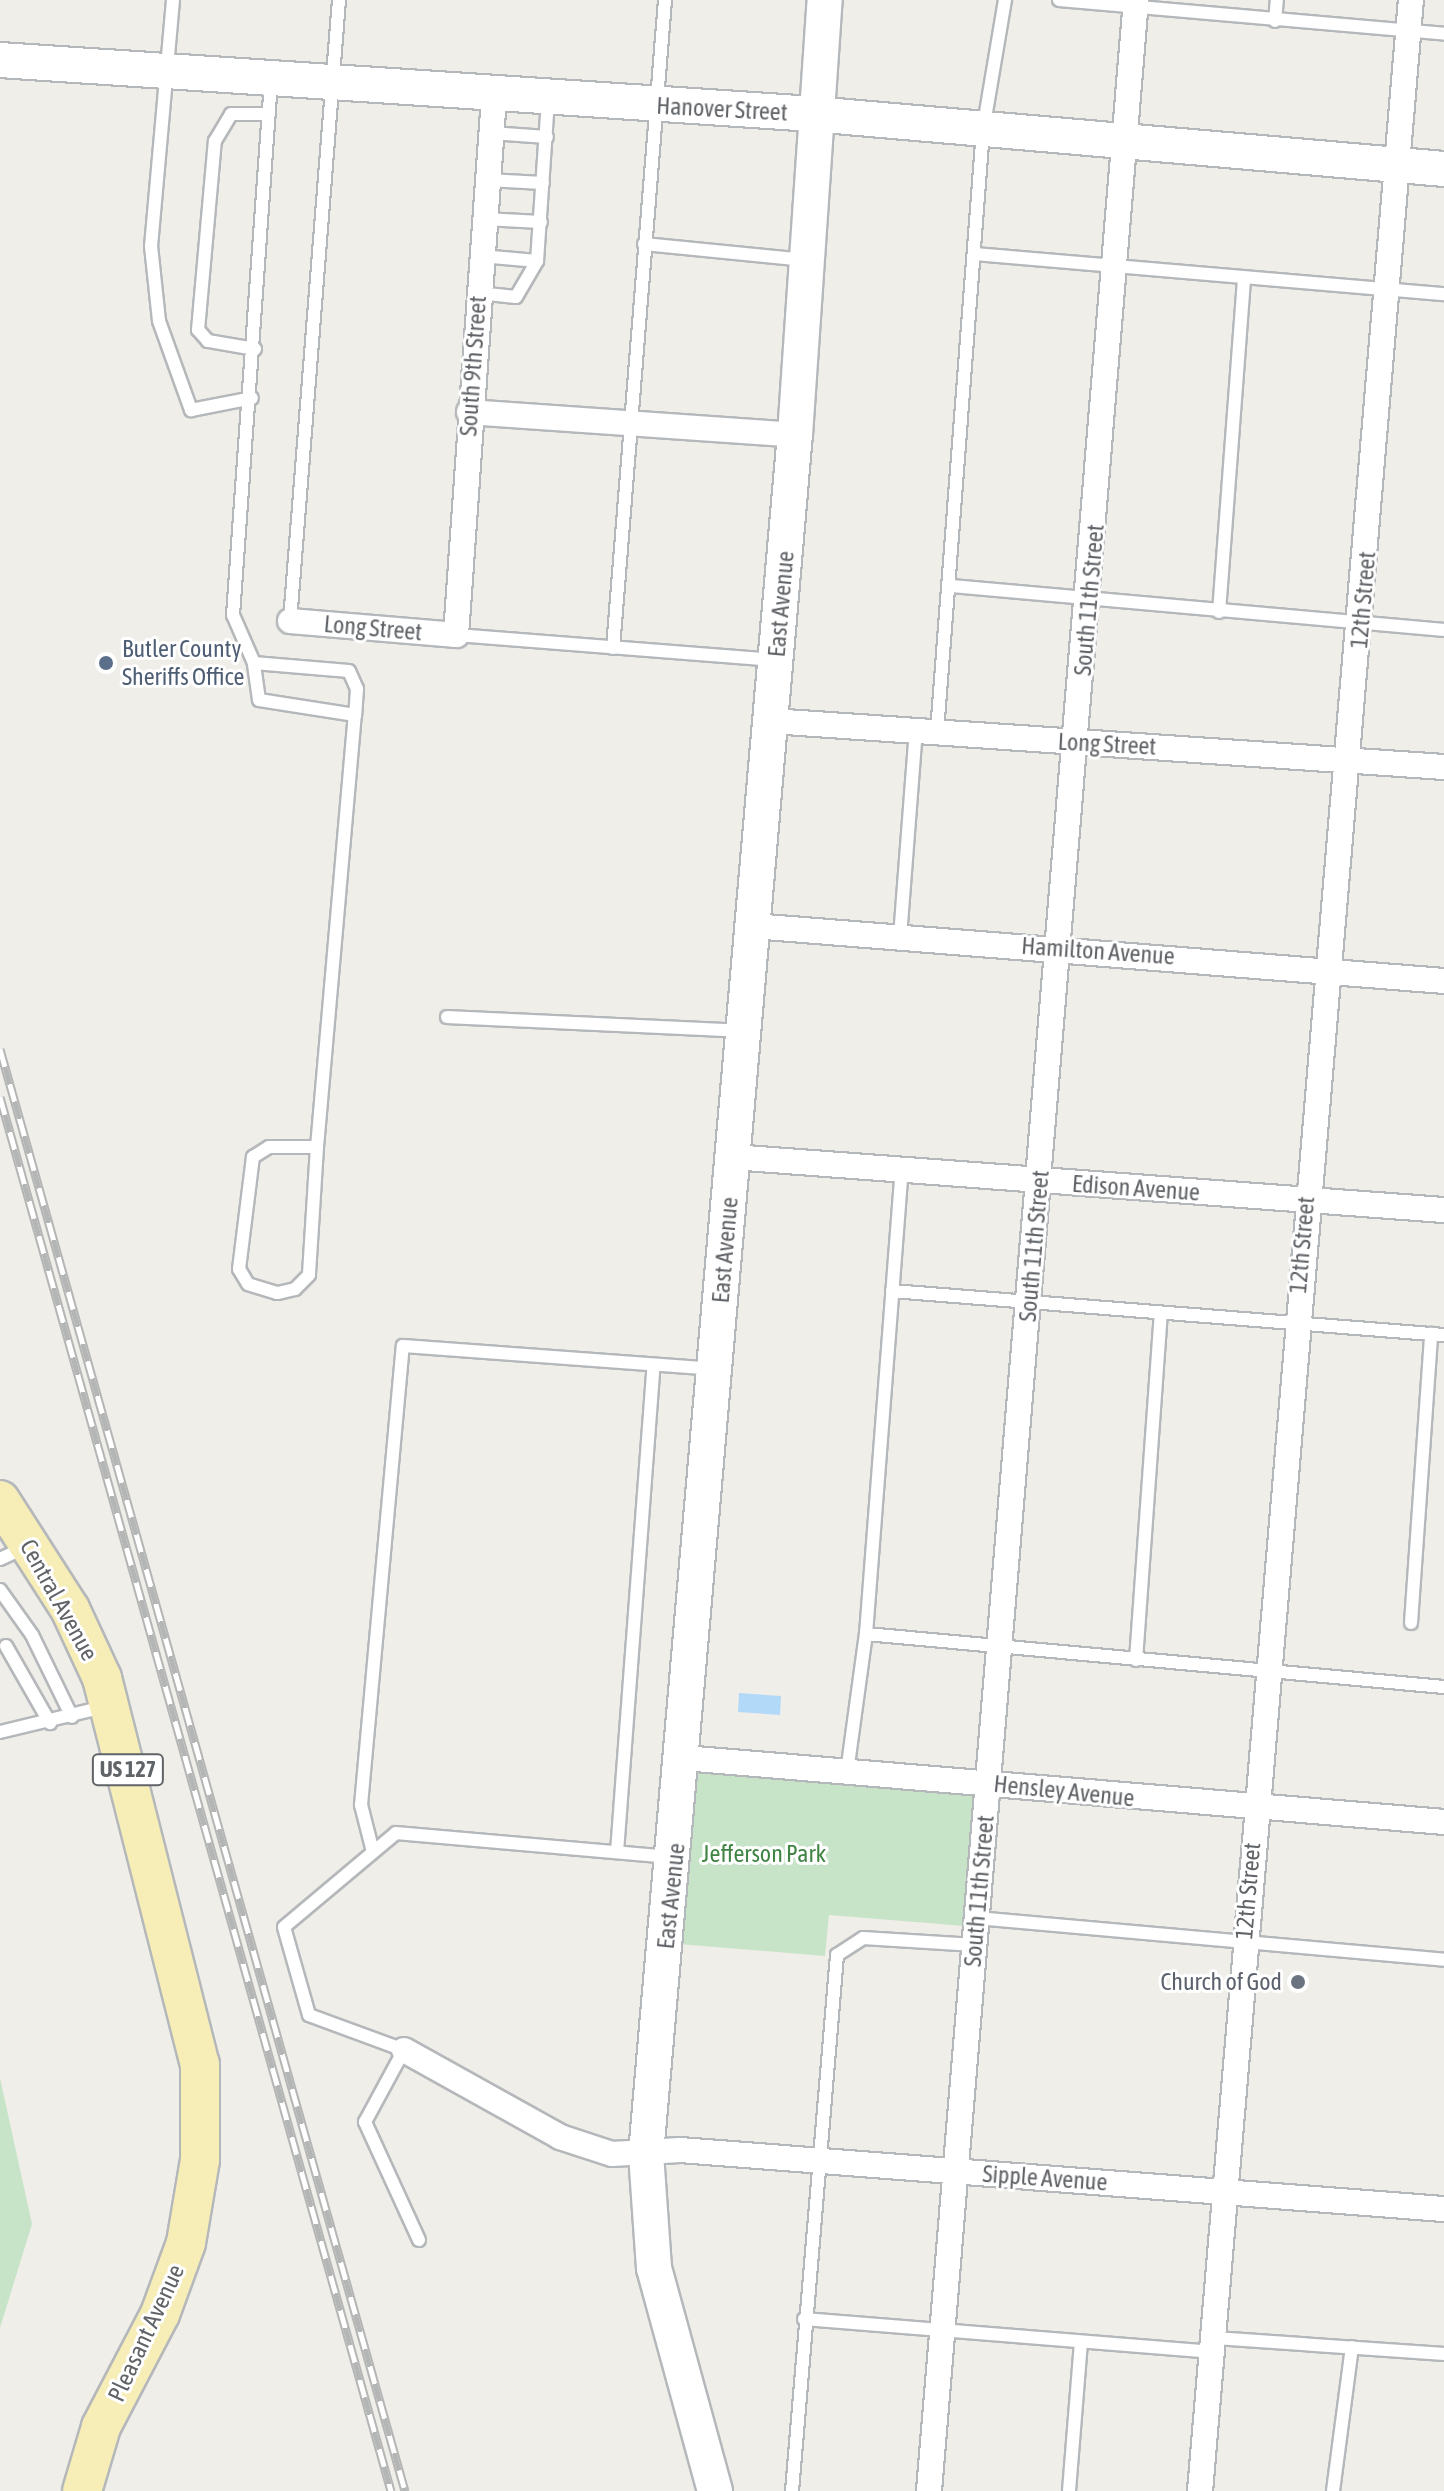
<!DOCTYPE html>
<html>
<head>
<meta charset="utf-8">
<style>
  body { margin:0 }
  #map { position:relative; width:1444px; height:2491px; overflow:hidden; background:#f0eee9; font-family:"Asap Condensed",sans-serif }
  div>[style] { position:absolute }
  .green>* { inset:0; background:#c8e4c8 }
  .water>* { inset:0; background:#b2d9f7 }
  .roads { filter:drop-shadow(2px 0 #b5b8bb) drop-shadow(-2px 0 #b5b8bb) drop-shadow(0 2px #b5b8bb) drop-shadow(0 -2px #b5b8bb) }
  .lane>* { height:12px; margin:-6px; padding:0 6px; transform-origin:6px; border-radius:6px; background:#fff }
  .street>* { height:24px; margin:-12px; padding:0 12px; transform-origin:12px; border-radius:12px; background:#fff }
  .secondary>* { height:34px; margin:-17px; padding:0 17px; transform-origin:17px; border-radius:17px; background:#fff }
  .primary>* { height:38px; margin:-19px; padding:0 19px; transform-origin:19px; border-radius:19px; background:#f7edb7 }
  .rail>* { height:9px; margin-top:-4.5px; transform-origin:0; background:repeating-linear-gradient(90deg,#fff 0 18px,#b4b5b5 0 36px); box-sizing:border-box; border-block:2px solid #b4b5b5 }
  .dots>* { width:22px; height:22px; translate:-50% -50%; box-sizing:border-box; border:4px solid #fff; border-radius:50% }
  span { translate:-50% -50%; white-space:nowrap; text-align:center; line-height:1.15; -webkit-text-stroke:6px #fff; paint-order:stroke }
  .shield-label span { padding:2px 6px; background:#fff; border:2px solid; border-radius:6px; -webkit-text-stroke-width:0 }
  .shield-label { font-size:22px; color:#606367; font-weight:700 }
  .street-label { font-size:24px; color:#606367 }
  .service-label { font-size:24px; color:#4e5e75 }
  .left { translate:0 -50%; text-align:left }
  .park-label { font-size:24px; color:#408544 }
  .worship-label { font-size:24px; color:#5b616d }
  .right { translate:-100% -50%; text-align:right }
</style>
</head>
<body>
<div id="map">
  <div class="green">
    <i style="clip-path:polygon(684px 1758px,989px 1784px,977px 1927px,829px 1915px,825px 1956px,666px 1943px)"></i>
    <i style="clip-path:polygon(0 2078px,32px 2224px,0 2328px)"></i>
  </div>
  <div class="water">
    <i style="clip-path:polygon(739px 1693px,781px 1696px,780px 1715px,738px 1712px)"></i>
  </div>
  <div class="roads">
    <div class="lane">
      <i style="left:173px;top:0;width:247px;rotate:95.1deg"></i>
      <i style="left:151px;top:246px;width:75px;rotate:83.9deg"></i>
      <i style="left:159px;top:321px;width:95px;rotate:70.2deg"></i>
      <i style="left:191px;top:410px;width:62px;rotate:-11.1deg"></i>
      <i style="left:1059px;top:0;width:386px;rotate:5deg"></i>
      <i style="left:1275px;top:21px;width:21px;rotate:-85deg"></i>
      <i style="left:491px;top:133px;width:56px;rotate:4.1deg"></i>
      <i style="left:487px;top:180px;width:56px;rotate:3.1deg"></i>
      <i style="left:484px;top:219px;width:57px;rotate:3deg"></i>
      <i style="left:644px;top:244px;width:162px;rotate:5.7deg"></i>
      <i style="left:975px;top:254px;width:471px;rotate:4.9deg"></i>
      <i style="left:481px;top:256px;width:56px;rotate:5.1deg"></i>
      <i style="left:478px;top:293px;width:38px;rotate:6deg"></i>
      <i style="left:516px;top:297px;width:42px;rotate:-59.7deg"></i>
      <i style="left:537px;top:261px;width:161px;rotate:-86.1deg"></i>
      <i style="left:255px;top:349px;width:48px;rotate:-170.3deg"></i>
      <i style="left:208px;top:341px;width:15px;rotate:-132deg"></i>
      <i style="left:198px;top:330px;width:190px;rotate:-84.9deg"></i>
      <i style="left:215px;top:141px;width:31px;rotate:-59deg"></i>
      <i style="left:231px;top:114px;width:38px"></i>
      <i style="left:952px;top:586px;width:494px;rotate:5.1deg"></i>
      <i style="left:1219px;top:612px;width:335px;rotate:-85.7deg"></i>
      <i style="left:290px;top:621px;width:623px;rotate:-85.49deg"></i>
      <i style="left:456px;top:635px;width:317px;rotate:4.5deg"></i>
      <i style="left:613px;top:648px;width:650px;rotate:-85.41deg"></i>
      <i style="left:254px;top:663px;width:95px;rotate:4.8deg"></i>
      <i style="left:349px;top:671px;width:20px;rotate:66deg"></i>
      <i style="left:357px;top:689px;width:26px;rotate:94deg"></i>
      <i style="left:355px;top:715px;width:97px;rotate:-171.1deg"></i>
      <i style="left:259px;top:700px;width:37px;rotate:-98deg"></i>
      <i style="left:254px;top:663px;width:52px;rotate:-113.6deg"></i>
      <i style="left:233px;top:615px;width:535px;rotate:-85.93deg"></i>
      <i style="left:937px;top:732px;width:604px;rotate:-85.63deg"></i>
      <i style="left:983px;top:130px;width:132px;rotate:-80.4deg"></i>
      <i style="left:900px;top:937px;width:207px;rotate:-85.6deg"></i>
      <i style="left:447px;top:1017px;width:293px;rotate:2.7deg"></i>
      <i style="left:317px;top:1147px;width:128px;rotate:93.6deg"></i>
      <i style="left:309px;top:1275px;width:20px;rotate:135deg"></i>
      <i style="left:295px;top:1289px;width:18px;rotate:167deg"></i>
      <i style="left:277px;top:1293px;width:30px;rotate:-163deg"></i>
      <i style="left:248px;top:1284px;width:17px;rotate:-121deg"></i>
      <i style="left:239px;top:1269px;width:113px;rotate:-82.9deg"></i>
      <i style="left:253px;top:1157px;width:19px;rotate:-32deg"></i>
      <i style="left:269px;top:1147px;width:48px"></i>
      <i style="left:317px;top:1147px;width:434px;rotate:-85deg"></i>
      <i style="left:892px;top:1291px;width:554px;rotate:4.56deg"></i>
      <i style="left:0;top:1559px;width:29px;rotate:-25deg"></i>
      <i style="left:0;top:1590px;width:55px;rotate:54.6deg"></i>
      <i style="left:32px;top:1635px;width:91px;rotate:64deg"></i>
      <i style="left:1411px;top:1623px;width:290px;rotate:-86deg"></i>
      <i style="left:866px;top:1634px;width:580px;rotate:5.24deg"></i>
      <i style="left:6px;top:1646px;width:89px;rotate:60.3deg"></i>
      <i style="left:1136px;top:1660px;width:347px;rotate:-85.9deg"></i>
      <i style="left:0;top:1732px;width:106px;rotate:-13.6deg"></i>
      <i style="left:847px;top:1772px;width:139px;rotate:-82.2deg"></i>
      <i style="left:866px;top:1634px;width:465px;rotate:-85.6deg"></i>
      <i style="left:373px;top:1852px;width:49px;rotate:-104.3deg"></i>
      <i style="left:361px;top:1805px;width:461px;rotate:-84.8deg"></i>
      <i style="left:403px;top:1346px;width:311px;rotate:4.2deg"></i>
      <i style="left:617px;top:1852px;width:488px;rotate:-85.7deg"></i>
      <i style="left:977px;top:1918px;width:469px;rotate:5.1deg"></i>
      <i style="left:419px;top:2240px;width:130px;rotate:-114.6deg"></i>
      <i style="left:365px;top:2122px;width:82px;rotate:-61.6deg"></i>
      <i style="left:404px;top:2050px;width:101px;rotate:-159.8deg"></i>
      <i style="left:309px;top:2015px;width:91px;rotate:-105.9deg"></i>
      <i style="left:284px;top:1927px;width:146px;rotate:-40deg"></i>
      <i style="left:396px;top:1833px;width:275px;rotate:5deg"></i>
      <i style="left:804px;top:2319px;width:411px;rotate:4.6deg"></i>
      <i style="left:1215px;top:2338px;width:230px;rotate:4deg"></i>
      <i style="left:792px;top:2491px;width:538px;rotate:-85.2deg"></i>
      <i style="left:837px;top:1955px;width:31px;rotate:-33deg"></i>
      <i style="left:863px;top:1938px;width:112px;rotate:3.6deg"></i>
      <i style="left:1069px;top:2491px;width:148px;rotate:-85.4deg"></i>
      <i style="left:1333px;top:2491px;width:145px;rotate:-82.5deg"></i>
    </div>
    <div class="street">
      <i style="left:469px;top:412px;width:327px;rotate:4deg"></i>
      <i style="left:290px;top:621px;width:167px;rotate:4.8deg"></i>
      <i style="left:456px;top:635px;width:539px;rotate:-85.96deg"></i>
      <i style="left:771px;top:721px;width:675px;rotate:3.91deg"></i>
      <i style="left:753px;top:926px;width:693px;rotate:4.55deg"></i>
      <i style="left:732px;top:1157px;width:714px;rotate:4.26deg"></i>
      <i style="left:684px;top:1758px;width:763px;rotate:4.81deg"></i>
      <i style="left:404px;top:2050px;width:179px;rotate:29.1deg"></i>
      <i style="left:560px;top:2137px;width:55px;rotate:18.1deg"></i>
      <i style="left:612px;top:2154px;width:68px;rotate:-3.4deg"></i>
      <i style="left:680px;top:2150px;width:766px;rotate:4.42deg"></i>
      <i style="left:929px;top:2491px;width:2500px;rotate:-85.25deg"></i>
      <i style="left:1200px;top:2491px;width:2500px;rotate:-85.16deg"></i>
    </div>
    <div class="secondary">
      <i style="left:0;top:60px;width:815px;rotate:3.8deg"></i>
      <i style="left:813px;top:114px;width:633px;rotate:4.98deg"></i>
      <i style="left:715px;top:2491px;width:231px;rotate:-105.3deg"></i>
      <i style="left:654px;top:2268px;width:114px;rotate:-94deg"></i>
      <i style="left:646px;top:2154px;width:1725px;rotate:-85.05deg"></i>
      <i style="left:795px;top:435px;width:436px;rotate:-86.1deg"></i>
    </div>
    <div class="primary">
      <i style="left:0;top:1500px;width:130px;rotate:57.3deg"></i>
      <i style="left:70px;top:1609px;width:76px;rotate:65.1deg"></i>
      <i style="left:102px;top:1678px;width:398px;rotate:75.8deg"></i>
      <i style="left:200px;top:2064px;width:96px;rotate:90deg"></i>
      <i style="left:200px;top:2160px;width:84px;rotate:99.6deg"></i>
      <i style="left:186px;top:2243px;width:76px;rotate:110.1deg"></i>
      <i style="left:160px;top:2314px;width:127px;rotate:117.6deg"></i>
      <i style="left:101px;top:2427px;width:67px;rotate:106.5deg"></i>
    </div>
  </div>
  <div class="rail">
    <i style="left:0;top:1049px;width:1498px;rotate:74.31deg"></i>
    <i style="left:0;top:1097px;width:1448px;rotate:74.33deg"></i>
  </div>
  <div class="dots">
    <i style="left:106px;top:663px;background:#5c6f8a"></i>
    <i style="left:1298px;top:1982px;background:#6b7280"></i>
  </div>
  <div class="shield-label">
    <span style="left:128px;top:1770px">US 127</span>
  </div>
  <div class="street-label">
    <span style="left:722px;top:109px;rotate:3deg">Hanover Street</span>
    <span style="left:473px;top:366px;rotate:-86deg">South 9th Street</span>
    <span style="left:1089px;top:600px;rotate:-85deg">South 11th Street</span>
    <span style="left:1363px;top:600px;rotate:-85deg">12th Street</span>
    <span style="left:781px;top:604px;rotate:-85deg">East Avenue</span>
    <span style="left:373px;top:628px;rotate:5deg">Long Street</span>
    <span style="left:1107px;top:744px;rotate:3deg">Long Street</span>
    <span style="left:1098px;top:951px;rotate:4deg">Hamilton Avenue</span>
    <span style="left:1136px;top:1188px;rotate:4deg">Edison Avenue</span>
    <span style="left:1302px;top:1245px;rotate:-85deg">12th Street</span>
    <span style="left:1034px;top:1246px;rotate:-85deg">South 11th Street</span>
    <span style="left:725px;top:1250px;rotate:-85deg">East Avenue</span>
    <span style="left:59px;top:1600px;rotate:61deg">Central Avenue</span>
    <span style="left:1064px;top:1791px;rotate:6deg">Hensley Avenue</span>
    <span style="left:979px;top:1891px;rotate:-85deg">South 11th Street</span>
    <span style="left:1248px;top:1891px;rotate:-85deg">12th Street</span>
    <span style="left:671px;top:1896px;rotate:-84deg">East Avenue</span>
    <span style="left:1045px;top:2178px;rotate:4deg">Sipple Avenue</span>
    <span style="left:146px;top:2333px;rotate:-65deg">Pleasant Avenue</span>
  </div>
  <div class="service-label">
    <span class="left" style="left:122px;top:663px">Butler County<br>Sheriffs Office</span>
  </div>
  <div class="park-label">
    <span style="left:764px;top:1854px">Jefferson Park</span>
  </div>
  <div class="worship-label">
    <span class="right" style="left:1282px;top:1982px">Church of God</span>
  </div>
</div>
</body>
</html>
